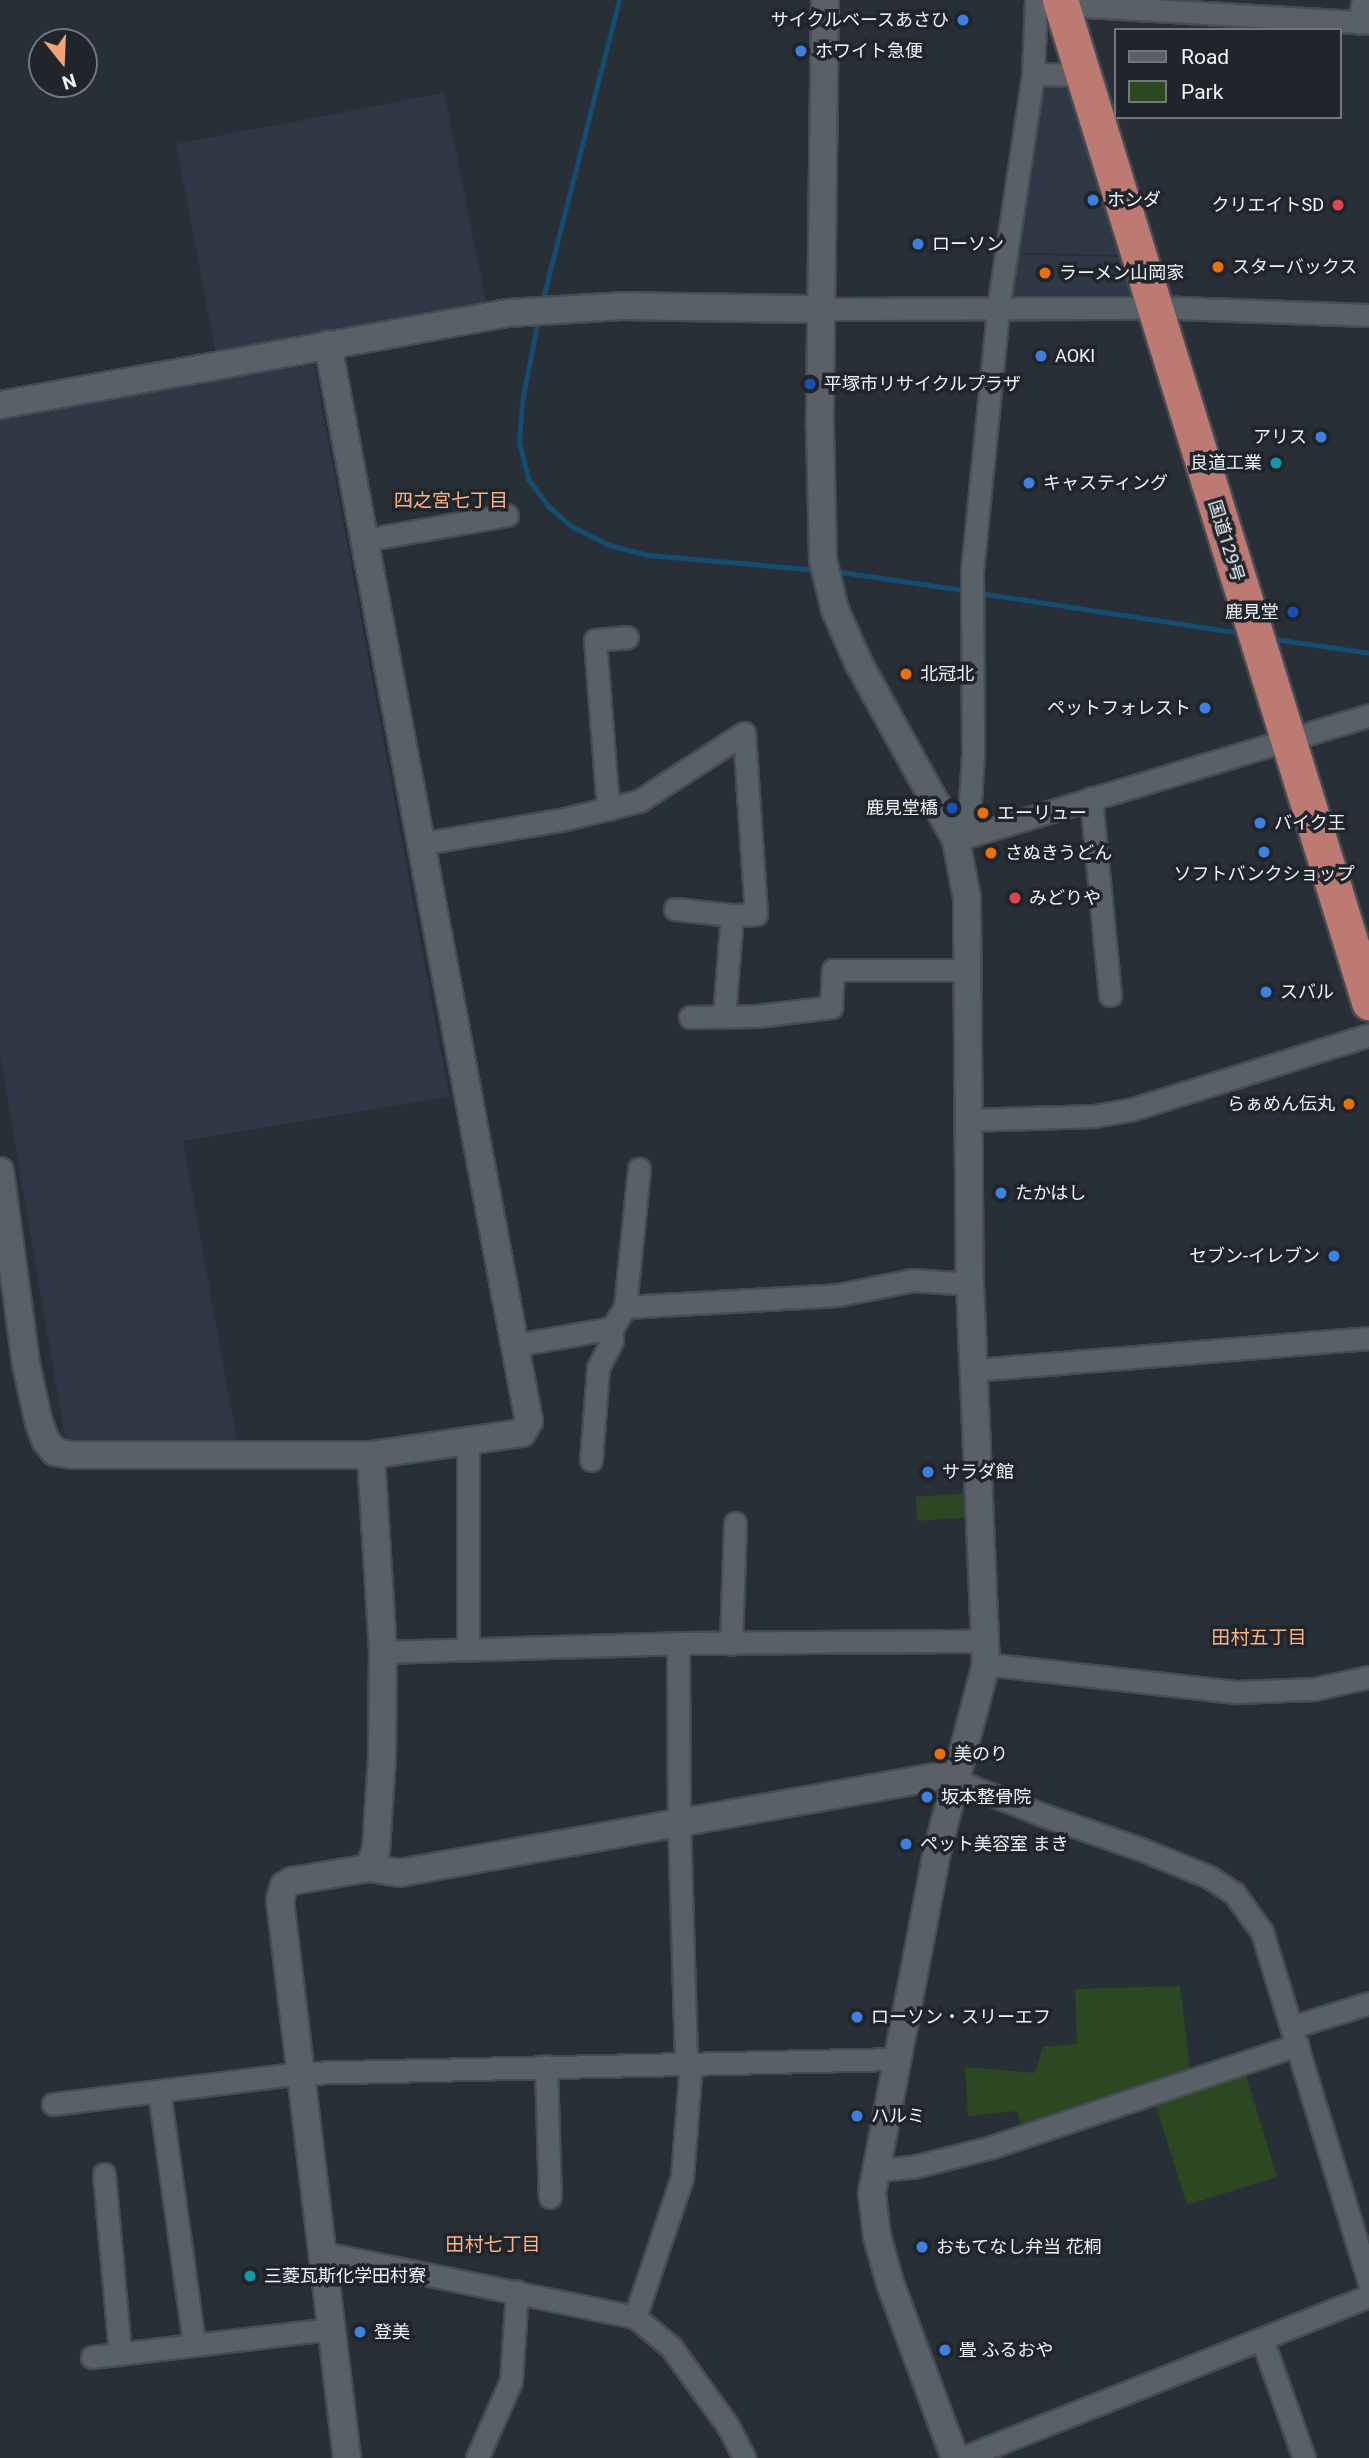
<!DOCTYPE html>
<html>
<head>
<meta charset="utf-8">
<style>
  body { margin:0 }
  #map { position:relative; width:1369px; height:2458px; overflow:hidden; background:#292f36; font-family:Roboto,"Noto Sans JP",sans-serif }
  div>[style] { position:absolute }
  .built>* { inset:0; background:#2f3945 }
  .green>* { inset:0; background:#2b4822 }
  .stream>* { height:5px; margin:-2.5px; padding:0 2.5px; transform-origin:2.5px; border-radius:2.5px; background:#144d70 }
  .roads { filter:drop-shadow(2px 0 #474c52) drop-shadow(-2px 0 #474c52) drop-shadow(0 2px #474c52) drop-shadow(0 -2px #474c52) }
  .minor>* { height:21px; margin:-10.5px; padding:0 10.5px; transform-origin:10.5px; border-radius:10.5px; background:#5a6068 }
  .tertiary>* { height:26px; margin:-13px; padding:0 13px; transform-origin:13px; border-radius:13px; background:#5a6068 }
  .trunk>* { height:35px; margin:-17.5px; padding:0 17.5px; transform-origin:17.5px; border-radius:17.5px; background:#bd7a73 }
  .dots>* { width:19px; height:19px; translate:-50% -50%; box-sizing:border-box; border:4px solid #20252c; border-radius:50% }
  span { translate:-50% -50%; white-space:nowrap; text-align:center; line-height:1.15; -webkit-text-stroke:7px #20252c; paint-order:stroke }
  .poi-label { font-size:18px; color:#eff3f7 }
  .right { translate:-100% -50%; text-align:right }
  .left { translate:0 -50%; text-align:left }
  .street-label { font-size:18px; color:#eff3f7 }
  .neighbourhood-label { font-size:19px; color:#f9b188 }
  .legend { position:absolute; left:1114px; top:28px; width:228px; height:91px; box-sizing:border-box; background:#20252c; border:2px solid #73777d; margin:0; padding:9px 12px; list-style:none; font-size:21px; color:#eff3f7 }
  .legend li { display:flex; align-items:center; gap:14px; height:35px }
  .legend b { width:35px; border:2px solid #73777d }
  .north { position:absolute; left:28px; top:28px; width:70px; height:70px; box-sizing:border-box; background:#20252c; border:2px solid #73777d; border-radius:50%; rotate:162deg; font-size:19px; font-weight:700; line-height:28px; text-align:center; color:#eff3f7 }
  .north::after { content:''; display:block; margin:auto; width:24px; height:32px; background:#efa377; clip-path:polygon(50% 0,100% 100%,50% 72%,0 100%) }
</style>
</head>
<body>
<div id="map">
  <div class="built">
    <i style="clip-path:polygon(1038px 81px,1067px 83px,1122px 255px,1019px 253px)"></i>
    <i style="clip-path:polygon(444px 93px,486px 303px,216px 353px,176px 144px)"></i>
    <i style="clip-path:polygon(1011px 254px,1119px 257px,1134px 302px,1013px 301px,1009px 297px)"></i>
    <i style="clip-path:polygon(314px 364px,449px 1097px,183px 1141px,238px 1448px,66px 1444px,0 1052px,0 417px)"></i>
  </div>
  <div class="green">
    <i style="clip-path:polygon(968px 1493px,970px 1517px,917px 1521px,916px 1497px)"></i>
    <i style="clip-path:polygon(1180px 1986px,1191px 2076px,1023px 2132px,1017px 2111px,968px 2116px,965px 2067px,1035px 2073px,1043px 2047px,1077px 2044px,1075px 1989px)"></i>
    <i style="clip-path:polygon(1245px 2072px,1277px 2177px,1187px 2205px,1154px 2100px)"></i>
  </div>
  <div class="stream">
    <i style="left:542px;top:302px;width:312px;rotate:-75.7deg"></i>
    <i style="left:538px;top:319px;width:85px;rotate:100.9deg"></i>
    <i style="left:522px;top:402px;width:40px;rotate:94.3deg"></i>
    <i style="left:519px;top:442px;width:38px;rotate:76deg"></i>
    <i style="left:528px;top:479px;width:34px;rotate:53deg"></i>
    <i style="left:548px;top:506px;width:30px;rotate:41deg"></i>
    <i style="left:571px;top:526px;width:42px;rotate:26.6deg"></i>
    <i style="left:609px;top:545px;width:40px;rotate:14.4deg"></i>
    <i style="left:648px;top:555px;width:171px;rotate:5deg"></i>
    <i style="left:834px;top:571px;width:130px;rotate:8.4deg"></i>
    <i style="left:980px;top:593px;width:264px;rotate:8.7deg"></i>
    <i style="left:1268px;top:638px;width:102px;rotate:8.4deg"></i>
  </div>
  <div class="roads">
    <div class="minor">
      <i style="left:1086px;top:6px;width:284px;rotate:3.4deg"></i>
      <i style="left:1359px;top:23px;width:23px;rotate:-80deg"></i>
      <i style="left:1033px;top:74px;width:51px;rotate:1.1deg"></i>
      <i style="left:821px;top:309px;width:358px;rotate:-0.2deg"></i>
      <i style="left:1179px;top:308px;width:190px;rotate:2.1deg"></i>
      <i style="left:364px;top:540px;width:145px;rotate:-9.9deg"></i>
      <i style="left:1091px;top:798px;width:198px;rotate:84.5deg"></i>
      <i style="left:608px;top:809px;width:169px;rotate:-94.4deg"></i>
      <i style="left:595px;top:640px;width:32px;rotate:-5deg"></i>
      <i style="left:956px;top:840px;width:26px;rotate:-61deg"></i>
      <i style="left:969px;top:817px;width:63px;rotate:-86.4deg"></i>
      <i style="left:973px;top:754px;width:183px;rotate:-90.3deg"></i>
      <i style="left:972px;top:571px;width:263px;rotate:-84.3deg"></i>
      <i style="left:998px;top:309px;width:238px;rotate:-81.5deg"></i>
      <i style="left:1033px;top:74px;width:74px;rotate:-87.7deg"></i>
      <i style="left:956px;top:840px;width:432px;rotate:-16.8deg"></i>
      <i style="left:419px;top:844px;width:148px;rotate:-9.7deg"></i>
      <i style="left:565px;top:819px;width:76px;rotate:-13.7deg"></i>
      <i style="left:639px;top:801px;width:125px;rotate:-32.9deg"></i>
      <i style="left:675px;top:909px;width:57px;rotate:6deg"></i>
      <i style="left:732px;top:915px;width:24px;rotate:-2deg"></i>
      <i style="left:756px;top:914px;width:181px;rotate:-93.8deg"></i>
      <i style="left:724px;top:1016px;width:101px;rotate:-85.5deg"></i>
      <i style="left:690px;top:1017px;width:67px;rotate:-0.9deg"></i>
      <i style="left:757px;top:1016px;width:75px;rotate:-6.9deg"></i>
      <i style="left:831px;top:1007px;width:37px;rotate:-87deg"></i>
      <i style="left:833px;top:970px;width:133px"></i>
      <i style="left:968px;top:1120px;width:126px;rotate:-1.8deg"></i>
      <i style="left:1094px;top:1116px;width:40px;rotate:-10deg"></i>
      <i style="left:1133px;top:1109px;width:247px;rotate:-17.4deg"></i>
      <i style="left:625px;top:1307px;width:139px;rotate:-84.2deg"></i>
      <i style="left:515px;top:1345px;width:98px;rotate:-9.9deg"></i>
      <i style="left:973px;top:1370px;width:397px;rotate:-4.6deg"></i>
      <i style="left:591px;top:1460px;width:92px;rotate:-85.6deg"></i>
      <i style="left:598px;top:1368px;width:31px;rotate:-63deg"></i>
      <i style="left:612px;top:1340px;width:12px;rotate:-90deg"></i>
      <i style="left:612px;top:1328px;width:25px;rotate:-58deg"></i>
      <i style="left:625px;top:1307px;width:213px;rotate:-3.2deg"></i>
      <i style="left:838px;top:1295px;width:76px;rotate:-11.3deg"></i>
      <i style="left:913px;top:1280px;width:57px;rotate:4deg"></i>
      <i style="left:678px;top:1643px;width:180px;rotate:89.7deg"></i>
      <i style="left:679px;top:1823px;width:239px;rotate:88.3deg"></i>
      <i style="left:731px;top:1644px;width:121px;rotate:-88.1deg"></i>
      <i style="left:468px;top:1649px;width:208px;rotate:-90deg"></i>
      <i style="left:383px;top:1652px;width:295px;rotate:-1.7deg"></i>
      <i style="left:678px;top:1643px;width:308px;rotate:-0.4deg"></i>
      <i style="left:986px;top:1664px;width:253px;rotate:6.4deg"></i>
      <i style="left:1237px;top:1692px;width:77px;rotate:-2.2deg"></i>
      <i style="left:1314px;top:1689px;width:56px;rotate:-12.3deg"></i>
      <i style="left:955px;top:1780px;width:95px;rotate:21.7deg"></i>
      <i style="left:1043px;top:1815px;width:101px;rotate:19.2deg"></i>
      <i style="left:1138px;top:1848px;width:77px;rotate:22.2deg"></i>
      <i style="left:1209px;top:1877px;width:30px;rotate:33deg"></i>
      <i style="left:1234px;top:1893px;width:48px;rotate:54.3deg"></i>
      <i style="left:1262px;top:1932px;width:367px;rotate:73deg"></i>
      <i style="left:1292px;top:2027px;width:81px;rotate:-17.3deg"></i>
      <i style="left:546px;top:2066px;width:131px;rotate:88.3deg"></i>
      <i style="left:159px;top:2091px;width:255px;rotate:82.1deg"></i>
      <i style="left:53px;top:2104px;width:251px;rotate:-7.1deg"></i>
      <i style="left:302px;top:2073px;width:595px;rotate:-1.35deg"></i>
      <i style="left:876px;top:2170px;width:37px;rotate:-5deg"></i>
      <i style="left:913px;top:2167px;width:81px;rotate:-14.2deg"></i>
      <i style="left:992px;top:2147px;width:322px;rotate:-18.5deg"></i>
      <i style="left:104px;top:2174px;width:181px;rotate:84.9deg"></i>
      <i style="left:323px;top:2253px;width:318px;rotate:11.6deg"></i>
      <i style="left:635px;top:2317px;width:47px;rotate:39.8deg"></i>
      <i style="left:671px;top:2347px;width:97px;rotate:54.2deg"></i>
      <i style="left:728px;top:2426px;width:36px;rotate:63deg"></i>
      <i style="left:635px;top:2317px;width:148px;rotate:-71.4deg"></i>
      <i style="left:682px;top:2177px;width:115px;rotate:-85.5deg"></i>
      <i style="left:1262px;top:2339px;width:126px;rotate:70.6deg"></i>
      <i style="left:92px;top:2357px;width:241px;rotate:-6.7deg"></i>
      <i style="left:477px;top:2458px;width:84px;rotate:-66.2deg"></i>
      <i style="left:511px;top:2381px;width:90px;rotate:-86.2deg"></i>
      <i style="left:962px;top:2458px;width:438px;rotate:-21.7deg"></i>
    </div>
    <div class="tertiary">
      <i style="left:825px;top:0;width:427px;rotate:90.7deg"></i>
      <i style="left:820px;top:427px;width:133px;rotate:88.7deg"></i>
      <i style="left:823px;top:560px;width:51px;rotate:76.5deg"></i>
      <i style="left:835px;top:610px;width:59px;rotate:66deg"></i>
      <i style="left:859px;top:664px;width:201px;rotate:61.1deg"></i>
      <i style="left:956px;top:840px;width:60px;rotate:79.4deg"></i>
      <i style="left:967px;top:899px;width:385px;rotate:89.6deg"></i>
      <i style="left:970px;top:1284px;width:380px;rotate:87.6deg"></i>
      <i style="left:986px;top:1664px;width:194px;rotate:104.6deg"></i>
      <i style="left:937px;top:1852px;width:348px;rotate:100.8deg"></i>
      <i style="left:872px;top:2194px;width:42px;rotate:83.2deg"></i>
      <i style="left:877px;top:2236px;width:52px;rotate:74.4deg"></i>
      <i style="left:891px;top:2286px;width:184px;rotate:69.6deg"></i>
      <i style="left:0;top:405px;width:516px;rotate:-10.27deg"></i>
      <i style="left:508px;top:313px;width:113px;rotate:-3.5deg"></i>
      <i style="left:621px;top:306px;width:200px;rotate:0.9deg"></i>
      <i style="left:0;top:1171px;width:195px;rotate:82.3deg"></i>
      <i style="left:26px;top:1364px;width:60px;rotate:77.6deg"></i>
      <i style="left:39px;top:1423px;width:19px;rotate:69deg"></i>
      <i style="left:46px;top:1441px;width:14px;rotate:51deg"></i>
      <i style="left:55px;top:1452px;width:17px;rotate:10deg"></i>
      <i style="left:72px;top:1455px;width:299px"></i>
      <i style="left:371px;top:1455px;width:153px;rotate:-8.3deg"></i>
      <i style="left:522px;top:1433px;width:14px;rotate:-60deg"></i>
      <i style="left:529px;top:1421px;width:1095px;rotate:-100.58deg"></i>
      <i style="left:369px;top:1868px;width:30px;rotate:9deg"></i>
      <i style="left:399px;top:1873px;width:551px;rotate:-10.15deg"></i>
      <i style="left:941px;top:1776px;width:15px;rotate:16deg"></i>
      <i style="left:347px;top:2458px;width:562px;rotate:-96.85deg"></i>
      <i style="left:280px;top:1900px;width:15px;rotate:-74deg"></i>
      <i style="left:284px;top:1886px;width:9px;rotate:-32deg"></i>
      <i style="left:292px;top:1881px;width:78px;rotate:-9.6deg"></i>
      <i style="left:369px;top:1868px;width:19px;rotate:-69deg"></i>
      <i style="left:376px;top:1850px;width:93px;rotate:-86.3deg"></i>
      <i style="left:382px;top:1757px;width:105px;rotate:-89.5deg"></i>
      <i style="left:383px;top:1652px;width:197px;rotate:-93.5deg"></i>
    </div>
    <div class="trunk">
      <i style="left:1060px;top:0;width:1049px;rotate:72.86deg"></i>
    </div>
  </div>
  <div class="dots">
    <i style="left:963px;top:20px;background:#3f7fe0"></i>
    <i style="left:801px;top:51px;background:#3f7fe0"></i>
    <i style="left:1093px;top:200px;background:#3f7fe0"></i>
    <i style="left:1338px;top:205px;background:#e0444e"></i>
    <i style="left:918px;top:244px;background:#3f7fe0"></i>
    <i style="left:1218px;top:267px;background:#e8710a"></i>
    <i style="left:1045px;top:273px;background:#e8710a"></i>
    <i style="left:1041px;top:356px;background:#3f7fe0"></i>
    <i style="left:810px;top:384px;background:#1a4fb4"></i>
    <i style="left:1321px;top:437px;background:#3f7fe0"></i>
    <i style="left:1276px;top:463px;background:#0f9aa8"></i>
    <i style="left:1029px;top:483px;background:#3f7fe0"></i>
    <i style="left:1293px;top:612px;background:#1a4fb4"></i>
    <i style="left:906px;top:674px;background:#e8710a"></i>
    <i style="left:1205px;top:708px;background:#3f7fe0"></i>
    <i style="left:952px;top:808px;background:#1a4fb4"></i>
    <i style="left:983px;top:813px;background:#e8710a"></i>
    <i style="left:1260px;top:823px;background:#3f7fe0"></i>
    <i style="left:1264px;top:852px;background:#3f7fe0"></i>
    <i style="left:991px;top:853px;background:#e8710a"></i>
    <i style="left:1015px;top:898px;background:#e0444e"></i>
    <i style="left:1266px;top:992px;background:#3f7fe0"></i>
    <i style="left:1349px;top:1104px;background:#e8710a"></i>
    <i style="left:1001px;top:1193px;background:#3f7fe0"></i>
    <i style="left:1334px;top:1256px;background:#3f7fe0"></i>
    <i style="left:928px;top:1472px;background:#3f7fe0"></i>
    <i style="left:940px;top:1754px;background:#e8710a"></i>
    <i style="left:927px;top:1797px;background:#3f7fe0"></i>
    <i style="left:906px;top:1844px;background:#3f7fe0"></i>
    <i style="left:857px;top:2017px;background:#3f7fe0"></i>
    <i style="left:857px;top:2116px;background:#3f7fe0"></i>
    <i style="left:922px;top:2247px;background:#3f7fe0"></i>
    <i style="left:250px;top:2276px;background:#0f9aa8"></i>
    <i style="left:360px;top:2332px;background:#3f7fe0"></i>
    <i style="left:945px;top:2350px;background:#3f7fe0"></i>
  </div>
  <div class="poi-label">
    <span class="right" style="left:949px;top:20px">サイクルベースあさひ</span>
    <span class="left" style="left:815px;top:51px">ホワイト急便</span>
    <span class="left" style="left:1107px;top:200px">ホンダ</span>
    <span class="right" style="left:1324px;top:205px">クリエイトSD</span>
    <span class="left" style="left:932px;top:244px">ローソン</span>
    <span class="left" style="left:1232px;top:267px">スターバックス</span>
    <span class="left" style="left:1059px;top:273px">ラーメン山岡家</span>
    <span class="left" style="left:1055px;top:356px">AOKI</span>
    <span class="left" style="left:824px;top:384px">平塚市リサイクルプラザ</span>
    <span class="right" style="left:1307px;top:437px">アリス</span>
    <span class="right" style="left:1262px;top:463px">良道工業</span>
    <span class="left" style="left:1043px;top:483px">キャスティング</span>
    <span class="right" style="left:1279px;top:612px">鹿見堂</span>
    <span class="left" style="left:920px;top:674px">北冠北</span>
    <span class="right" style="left:1191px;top:708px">ペットフォレスト</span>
    <span class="right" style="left:938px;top:808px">鹿見堂橋</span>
    <span class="left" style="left:997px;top:813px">エーリュー</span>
    <span class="left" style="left:1274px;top:823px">バイク王</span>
    <span class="left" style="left:1005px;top:853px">さぬきうどん</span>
    <span style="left:1264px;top:874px">ソフトバンクショップ</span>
    <span class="left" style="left:1029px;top:898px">みどりや</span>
    <span class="left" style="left:1280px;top:992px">スバル</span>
    <span class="right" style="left:1335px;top:1104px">らぁめん伝丸</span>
    <span class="left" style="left:1015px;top:1193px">たかはし</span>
    <span class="right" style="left:1320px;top:1256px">セブン-イレブン</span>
    <span class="left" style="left:942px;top:1472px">サラダ館</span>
    <span class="left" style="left:954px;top:1754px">美のり</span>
    <span class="left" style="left:941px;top:1797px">坂本整骨院</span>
    <span class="left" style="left:920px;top:1844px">ペット美容室 まき</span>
    <span class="left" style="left:871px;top:2017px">ローソン・スリーエフ</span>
    <span class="left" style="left:871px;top:2116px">ハルミ</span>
    <span class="left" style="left:936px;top:2247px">おもてなし弁当 花桐</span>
    <span class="left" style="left:264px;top:2276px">三菱瓦斯化学田村寮</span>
    <span class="left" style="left:374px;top:2332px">登美</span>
    <span class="left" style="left:959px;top:2350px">畳 ふるおや</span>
  </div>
  <div class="street-label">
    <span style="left:1226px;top:541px;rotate:73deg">国道129号</span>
  </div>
  <div class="neighbourhood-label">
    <span style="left:451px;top:501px">四之宮七丁目</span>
    <span style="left:1259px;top:1638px">田村五丁目</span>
    <span style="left:493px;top:2245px">田村七丁目</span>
  </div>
  <ul class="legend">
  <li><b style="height:9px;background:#5a6068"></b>Road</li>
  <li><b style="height:19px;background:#2b4822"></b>Park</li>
  </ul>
  <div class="north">N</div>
</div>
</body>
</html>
